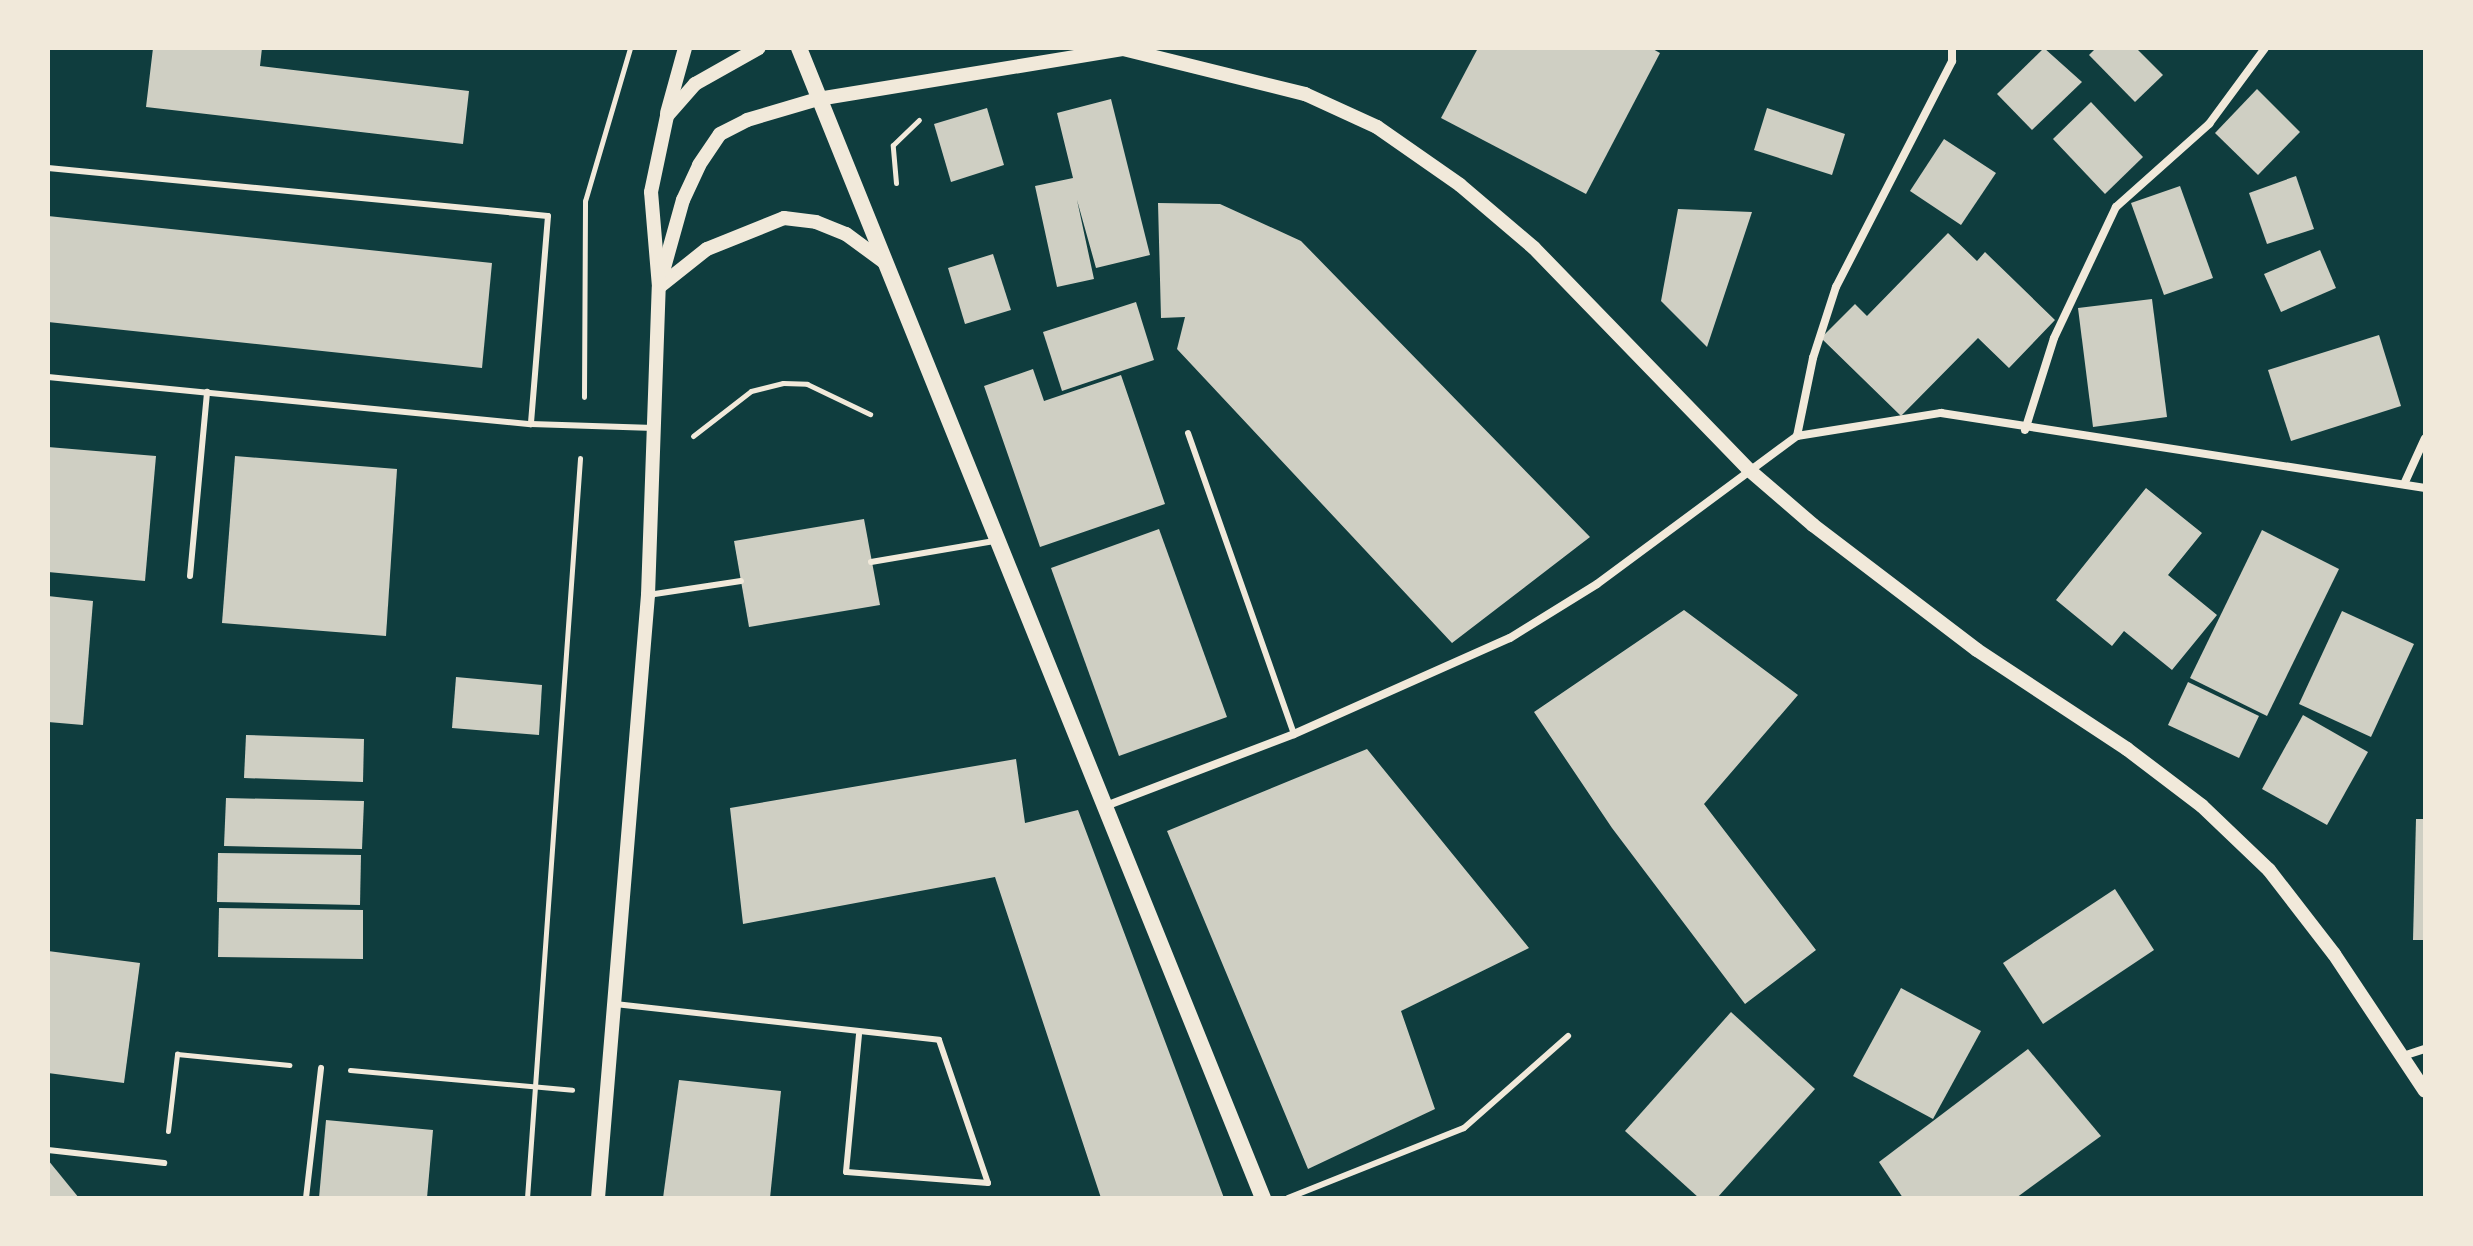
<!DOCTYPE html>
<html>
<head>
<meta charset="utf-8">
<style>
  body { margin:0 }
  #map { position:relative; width:2473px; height:1246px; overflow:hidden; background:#0f3d3e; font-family:Barlow,sans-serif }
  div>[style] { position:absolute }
  .building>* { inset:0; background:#cfcfc3 }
  .path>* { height:5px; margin:-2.5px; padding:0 2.5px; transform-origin:2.5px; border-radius:2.5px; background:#f1e9da }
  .service>* { height:6px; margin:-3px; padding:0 3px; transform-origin:3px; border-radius:3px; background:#f1e9da }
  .minor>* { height:8px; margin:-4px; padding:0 4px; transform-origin:4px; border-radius:4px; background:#f1e9da }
  .tertiary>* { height:14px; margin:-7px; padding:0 7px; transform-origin:7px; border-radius:7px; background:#f1e9da }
  .secondary>* { height:16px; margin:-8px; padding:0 8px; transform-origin:8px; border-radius:8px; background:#f1e9da }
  span { translate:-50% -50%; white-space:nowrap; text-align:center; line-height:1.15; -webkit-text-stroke:7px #f1e9da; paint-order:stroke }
  .frame { position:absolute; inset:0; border:50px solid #f1e9da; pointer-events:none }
</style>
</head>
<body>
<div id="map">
  <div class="building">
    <i style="clip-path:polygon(153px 48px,262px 48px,260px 66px,469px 91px,463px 144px,146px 107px)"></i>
    <i style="clip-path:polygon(1478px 48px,1651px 48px,1660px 53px,1586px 194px,1441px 118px)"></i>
    <i style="clip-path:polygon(2044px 48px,2082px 82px,2032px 130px,1997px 94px)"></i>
    <i style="clip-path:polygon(2096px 48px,2136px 48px,2163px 75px,2135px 102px,2089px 55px)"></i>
    <i style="clip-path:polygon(2257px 89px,2300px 132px,2258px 175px,2215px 133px)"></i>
    <i style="clip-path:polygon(1111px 99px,1150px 255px,1096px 268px,1077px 200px,1094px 279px,1057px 287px,1035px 186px,1073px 178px,1057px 113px)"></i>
    <i style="clip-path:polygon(2091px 102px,2143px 157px,2105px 194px,2053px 139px)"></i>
    <i style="clip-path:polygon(987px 108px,1004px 165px,951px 182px,934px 124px)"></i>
    <i style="clip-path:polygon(1767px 108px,1845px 134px,1832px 175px,1754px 150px)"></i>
    <i style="clip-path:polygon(1944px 139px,1996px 173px,1961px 225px,1910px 191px)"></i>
    <i style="clip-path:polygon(2296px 176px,2314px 229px,2267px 244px,2249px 193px)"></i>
    <i style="clip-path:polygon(2180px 186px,2213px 278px,2164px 295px,2131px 203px)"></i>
    <i style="clip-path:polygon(1158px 203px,1220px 204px,1301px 241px,1590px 537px,1452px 643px,1177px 349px,1185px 317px,1161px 318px)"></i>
    <i style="clip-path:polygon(1678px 209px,1752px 212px,1707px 347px,1661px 301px)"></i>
    <i style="clip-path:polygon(48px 216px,492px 263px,482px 368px,48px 322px)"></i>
    <i style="clip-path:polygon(1948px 233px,1977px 261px,1985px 252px,2055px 320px,2009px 368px,1978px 338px,1901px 416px,1821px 338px,1855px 304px,1867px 316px)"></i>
    <i style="clip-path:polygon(2320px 250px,2336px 288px,2281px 312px,2264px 274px)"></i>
    <i style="clip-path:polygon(993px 254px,1011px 310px,965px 324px,948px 268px)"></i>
    <i style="clip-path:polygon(2152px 299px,2167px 417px,2093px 427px,2078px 308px)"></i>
    <i style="clip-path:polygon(1136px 302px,1154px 360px,1062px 391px,1043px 332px)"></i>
    <i style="clip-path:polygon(2379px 335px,2401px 406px,2291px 441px,2268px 370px)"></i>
    <i style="clip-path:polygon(1033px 369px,1044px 401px,1121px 375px,1165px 504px,1040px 547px,984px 386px)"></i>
    <i style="clip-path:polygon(48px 447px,156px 456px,145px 581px,48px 572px)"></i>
    <i style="clip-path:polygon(235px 456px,397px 469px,386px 636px,222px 623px)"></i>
    <i style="clip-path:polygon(2146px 488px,2202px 533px,2168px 575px,2217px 615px,2172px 670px,2124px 631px,2112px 646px,2056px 600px)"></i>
    <i style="clip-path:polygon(864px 519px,880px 605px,749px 627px,734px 541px)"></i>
    <i style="clip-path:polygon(1159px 529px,1227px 717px,1119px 756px,1051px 568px)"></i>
    <i style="clip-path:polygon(2262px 530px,2339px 569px,2267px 716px,2190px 678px)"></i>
    <i style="clip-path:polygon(48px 596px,93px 601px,83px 725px,48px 722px)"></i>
    <i style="clip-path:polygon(1684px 610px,1798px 695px,1704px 804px,1816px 950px,1745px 1004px,1612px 828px,1534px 712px)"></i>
    <i style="clip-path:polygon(2342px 611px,2414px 644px,2371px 737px,2299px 704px)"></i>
    <i style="clip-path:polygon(456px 677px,542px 685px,539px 735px,452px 728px)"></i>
    <i style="clip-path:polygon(2188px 682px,2259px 716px,2239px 758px,2168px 725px)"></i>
    <i style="clip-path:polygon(2303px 715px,2368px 752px,2327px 825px,2262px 789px)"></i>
    <i style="clip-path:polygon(246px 735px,364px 739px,363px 782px,244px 778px)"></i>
    <i style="clip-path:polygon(1367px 749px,1529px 948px,1401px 1011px,1435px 1109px,1308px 1169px,1167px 831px)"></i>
    <i style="clip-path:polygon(1016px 759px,1025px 823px,1078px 810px,1224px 1198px,1101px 1198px,995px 877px,743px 924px,730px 808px)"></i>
    <i style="clip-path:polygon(226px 798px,364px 801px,362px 849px,224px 846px)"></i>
    <i style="clip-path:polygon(2416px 819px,2425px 819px,2425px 940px,2413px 940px)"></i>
    <i style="clip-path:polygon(218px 853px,361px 855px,360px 905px,217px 902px)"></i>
    <i style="clip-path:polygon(2115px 889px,2154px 950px,2043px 1024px,2003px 963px)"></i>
    <i style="clip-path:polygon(219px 908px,363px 910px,363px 959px,218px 957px)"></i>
    <i style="clip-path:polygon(48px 951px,140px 963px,124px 1083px,48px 1073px)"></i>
    <i style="clip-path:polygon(1901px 988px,1981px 1031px,1933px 1119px,1853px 1076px)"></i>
    <i style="clip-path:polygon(1731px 1012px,1815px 1089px,1717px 1198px,1699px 1198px,1625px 1131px)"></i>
    <i style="clip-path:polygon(2028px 1049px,2101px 1136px,2016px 1198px,1903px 1198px,1879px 1162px)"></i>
    <i style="clip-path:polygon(679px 1080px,781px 1091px,770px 1198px,663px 1198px)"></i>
    <i style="clip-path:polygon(326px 1120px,433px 1130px,427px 1198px,319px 1198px)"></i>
    <i style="clip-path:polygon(48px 1160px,79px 1198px,48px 1198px)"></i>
  </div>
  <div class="path">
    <i style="left:896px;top:183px;width:38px;rotate:-95deg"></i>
    <i style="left:893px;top:145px;width:36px;rotate:-44deg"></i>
    <i style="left:584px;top:397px;width:196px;rotate:-89.7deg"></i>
    <i style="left:585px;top:201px;width:159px;rotate:-73.6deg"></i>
    <i style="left:693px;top:436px;width:73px;rotate:-37.8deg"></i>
    <i style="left:751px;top:391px;width:33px;rotate:-14deg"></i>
    <i style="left:783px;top:383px;width:24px;rotate:2deg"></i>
    <i style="left:807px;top:384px;width:70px;rotate:25.5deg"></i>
    <i style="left:350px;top:1070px;width:223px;rotate:5.1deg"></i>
    <i style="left:168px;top:1131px;width:78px;rotate:-83.3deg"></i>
    <i style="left:177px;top:1054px;width:113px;rotate:5.6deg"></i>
    <i style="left:527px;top:1198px;width:742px;rotate:-85.9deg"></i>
  </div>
  <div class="service">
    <i style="left:48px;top:168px;width:502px;rotate:5.48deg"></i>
    <i style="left:548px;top:216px;width:209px;rotate:94.7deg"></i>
    <i style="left:48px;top:377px;width:485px;rotate:5.6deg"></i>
    <i style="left:531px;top:424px;width:123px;rotate:1.9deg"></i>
    <i style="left:1188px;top:433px;width:319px;rotate:70.6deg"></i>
    <i style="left:871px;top:562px;width:125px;rotate:-9.7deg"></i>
    <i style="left:190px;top:576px;width:185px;rotate:-84.7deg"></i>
    <i style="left:648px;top:595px;width:94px;rotate:-8.6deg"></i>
    <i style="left:615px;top:1004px;width:326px;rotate:6.3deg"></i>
    <i style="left:939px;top:1040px;width:151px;rotate:71.1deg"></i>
    <i style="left:988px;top:1183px;width:142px;rotate:-175.6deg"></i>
    <i style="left:846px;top:1172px;width:138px;rotate:-84.6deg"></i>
    <i style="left:48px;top:1150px;width:117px;rotate:6.4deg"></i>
    <i style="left:306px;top:1198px;width:131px;rotate:-83.4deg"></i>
    <i style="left:1288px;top:1198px;width:189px;rotate:-21.7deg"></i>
    <i style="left:1464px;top:1128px;width:139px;rotate:-41.5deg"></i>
  </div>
  <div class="minor">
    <i style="left:2025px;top:430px;width:96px;rotate:-72.5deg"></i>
    <i style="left:2054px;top:338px;width:145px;rotate:-64.7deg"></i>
    <i style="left:2116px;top:207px;width:125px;rotate:-41.7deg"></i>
    <i style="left:2209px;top:124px;width:94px;rotate:-53.6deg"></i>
    <i style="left:1797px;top:436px;width:80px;rotate:-78.4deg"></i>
    <i style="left:1813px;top:358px;width:75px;rotate:-72.1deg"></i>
    <i style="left:1836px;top:287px;width:254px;rotate:-62.8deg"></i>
    <i style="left:1952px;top:61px;width:13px;rotate:-90deg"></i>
    <i style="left:2405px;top:482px;width:48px;rotate:-65.6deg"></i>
    <i style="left:1103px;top:807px;width:204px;rotate:-20.9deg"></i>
    <i style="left:1294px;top:734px;width:236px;rotate:-24deg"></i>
    <i style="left:1510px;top:638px;width:102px;rotate:-31.8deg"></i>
    <i style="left:1597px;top:584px;width:249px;rotate:-36.5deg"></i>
    <i style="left:1797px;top:436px;width:146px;rotate:-9.1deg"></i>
    <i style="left:1941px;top:413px;width:490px;rotate:8.8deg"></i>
    <i style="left:2403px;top:1056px;width:23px;rotate:-18deg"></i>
  </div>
  <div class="tertiary">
    <i style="left:1119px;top:48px;width:192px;rotate:13.9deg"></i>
    <i style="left:1305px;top:94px;width:79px;rotate:24.6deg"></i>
    <i style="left:1377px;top:127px;width:101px;rotate:34.9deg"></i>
    <i style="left:1460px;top:185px;width:97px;rotate:40.4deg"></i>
    <i style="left:1534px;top:248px;width:308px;rotate:45.9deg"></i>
    <i style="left:1748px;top:469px;width:86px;rotate:40.7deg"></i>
    <i style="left:1813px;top:525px;width:206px;rotate:37.3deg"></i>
    <i style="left:1977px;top:650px;width:180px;rotate:33.4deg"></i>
    <i style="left:2127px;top:749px;width:94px;rotate:37.2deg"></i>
    <i style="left:2202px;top:806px;width:93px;rotate:43.7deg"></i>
    <i style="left:2269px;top:870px;width:106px;rotate:52.3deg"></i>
    <i style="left:2334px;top:954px;width:164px;rotate:56.4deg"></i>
    <i style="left:667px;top:113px;width:67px;rotate:-74.5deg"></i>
    <i style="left:662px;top:275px;width:78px;rotate:-74.4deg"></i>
    <i style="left:683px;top:200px;width:38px;rotate:-65deg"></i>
    <i style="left:699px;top:165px;width:37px;rotate:-56deg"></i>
    <i style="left:720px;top:134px;width:30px;rotate:-27deg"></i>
    <i style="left:747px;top:120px;width:74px;rotate:-16.5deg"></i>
    <i style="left:818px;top:99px;width:310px;rotate:-9.3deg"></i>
    <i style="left:659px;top:287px;width:61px;rotate:-38.4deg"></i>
    <i style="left:707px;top:249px;width:83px;rotate:-21.9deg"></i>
    <i style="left:784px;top:218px;width:32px;rotate:7deg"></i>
    <i style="left:816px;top:222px;width:32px;rotate:22deg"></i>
    <i style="left:846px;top:234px;width:47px;rotate:36.4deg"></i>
    <i style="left:598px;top:1198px;width:605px;rotate:-85.26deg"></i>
    <i style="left:648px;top:595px;width:308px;rotate:-88deg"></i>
    <i style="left:659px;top:287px;width:95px;rotate:-94.8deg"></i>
    <i style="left:651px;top:192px;width:78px;rotate:-78.1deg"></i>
    <i style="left:667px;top:116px;width:43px;rotate:-48.8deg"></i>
    <i style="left:695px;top:84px;width:73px;rotate:-29.4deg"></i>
  </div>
  <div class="secondary">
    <i style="left:799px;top:48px;width:1240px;rotate:68.03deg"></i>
  </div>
  <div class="frame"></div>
</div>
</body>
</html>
